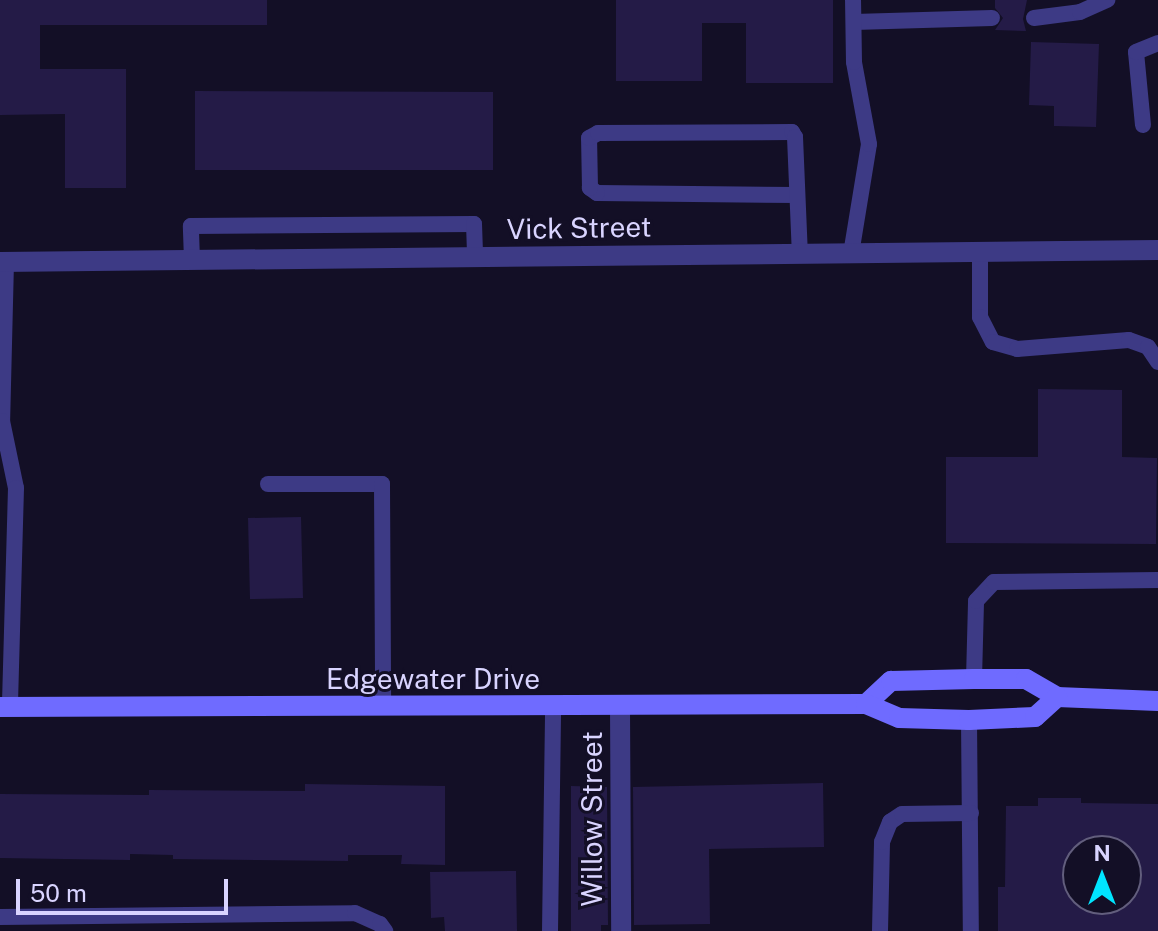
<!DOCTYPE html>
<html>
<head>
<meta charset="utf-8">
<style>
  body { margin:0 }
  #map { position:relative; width:1158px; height:931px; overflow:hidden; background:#130f26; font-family:"Public Sans",sans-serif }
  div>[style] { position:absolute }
  .building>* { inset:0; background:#241b47 }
  .lane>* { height:16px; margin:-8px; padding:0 8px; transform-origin:8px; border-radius:8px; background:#3d3a85 }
  .street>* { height:20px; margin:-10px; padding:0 10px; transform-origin:10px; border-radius:10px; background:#3d3a85 }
  .secondary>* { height:20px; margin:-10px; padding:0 10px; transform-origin:10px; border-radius:10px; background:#6f6bff }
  span { translate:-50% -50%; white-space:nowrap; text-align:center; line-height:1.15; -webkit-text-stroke:6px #130f26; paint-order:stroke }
  .street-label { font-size:28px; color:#d9d4ff }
  .north { position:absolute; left:1062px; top:835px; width:80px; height:80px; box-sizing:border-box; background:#130f26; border:2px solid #625e7d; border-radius:50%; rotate:0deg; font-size:22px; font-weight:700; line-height:32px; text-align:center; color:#d9d4ff }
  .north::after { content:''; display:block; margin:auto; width:28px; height:36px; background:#00e5ff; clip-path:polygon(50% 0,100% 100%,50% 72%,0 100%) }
  .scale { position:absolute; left:16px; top:879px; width:212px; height:36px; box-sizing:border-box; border:4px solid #d9d4ff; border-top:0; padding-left:10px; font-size:24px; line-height:28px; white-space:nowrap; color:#d9d4ff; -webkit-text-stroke:6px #130f26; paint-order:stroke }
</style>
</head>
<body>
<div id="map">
  <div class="building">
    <i style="clip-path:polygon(0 0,267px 0,267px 25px,40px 25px,40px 69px,126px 69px,126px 188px,65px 188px,65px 114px,0 115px)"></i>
    <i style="clip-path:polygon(616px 0,833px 0,833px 83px,746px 83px,746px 23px,702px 23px,702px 81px,616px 81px)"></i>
    <i style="clip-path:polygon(995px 0,1027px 0,1023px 19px,1026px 31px,995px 30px,1003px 18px,995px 8px)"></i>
    <i style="clip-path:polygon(1031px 42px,1099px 44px,1096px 127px,1054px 126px,1054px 106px,1029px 105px)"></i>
    <i style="clip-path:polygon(195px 91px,493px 92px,493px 170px,195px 170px)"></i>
    <i style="clip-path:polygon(1038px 389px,1122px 390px,1122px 457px,1157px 458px,1156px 544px,946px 543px,946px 457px,1038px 457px)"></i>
    <i style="clip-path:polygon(301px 517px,303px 598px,250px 599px,248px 518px)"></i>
    <i style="clip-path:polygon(823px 783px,824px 847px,709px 849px,710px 924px,634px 925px,633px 787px)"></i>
    <i style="clip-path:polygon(305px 784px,445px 786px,445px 865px,401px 864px,402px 855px,348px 855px,348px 861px,173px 859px,173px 855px,130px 854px,130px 860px,0 858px,0 794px,149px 795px,149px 790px,305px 791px)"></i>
    <i style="clip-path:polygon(571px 786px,607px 787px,608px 925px,601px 925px,601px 931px,571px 931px)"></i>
    <i style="clip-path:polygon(evenodd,1038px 798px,1081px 798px,1081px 803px,1158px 804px,1158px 931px,998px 931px,998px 887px,1005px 887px,1006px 806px,1038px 806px,1038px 798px,1078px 851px,1126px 851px,1126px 899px,1078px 899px,1078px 851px)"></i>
    <i style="clip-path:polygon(516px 871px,517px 931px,445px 931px,444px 917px,431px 918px,430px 872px)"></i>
  </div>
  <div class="lane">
    <i style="left:1034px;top:18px;width:46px;rotate:-7.4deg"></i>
    <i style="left:1080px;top:12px;width:30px;rotate:-24deg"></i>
    <i style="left:854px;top:22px;width:138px;rotate:-1.7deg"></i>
    <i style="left:1143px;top:125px;width:73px;rotate:-95.5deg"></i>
    <i style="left:1136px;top:52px;width:24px;rotate:-22deg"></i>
    <i style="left:797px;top:195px;width:200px;rotate:-179.4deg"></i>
    <i style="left:597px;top:193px;width:9px;rotate:-144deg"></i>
    <i style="left:590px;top:188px;width:50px;rotate:-91.1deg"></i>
    <i style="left:589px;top:138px;width:10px;rotate:-29deg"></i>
    <i style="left:598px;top:133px;width:194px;rotate:-0.3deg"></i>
    <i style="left:792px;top:132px;width:6px;rotate:59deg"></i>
    <i style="left:795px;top:137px;width:117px;rotate:87.6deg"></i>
    <i style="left:980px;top:252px;width:65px;rotate:90deg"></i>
    <i style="left:980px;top:317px;width:28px;rotate:63deg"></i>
    <i style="left:993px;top:342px;width:25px;rotate:16deg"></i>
    <i style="left:1017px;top:349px;width:112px;rotate:-4.6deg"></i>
    <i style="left:1129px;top:340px;width:20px;rotate:20deg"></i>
    <i style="left:1148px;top:347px;width:18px;rotate:56deg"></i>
    <i style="left:851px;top:254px;width:111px;rotate:-80.7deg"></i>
    <i style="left:869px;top:144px;width:83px;rotate:-100.4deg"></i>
    <i style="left:854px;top:62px;width:62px;rotate:-90.9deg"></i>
    <i style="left:192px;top:260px;width:34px;rotate:-92deg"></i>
    <i style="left:191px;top:226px;width:283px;rotate:-0.4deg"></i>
    <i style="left:474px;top:224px;width:33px;rotate:88deg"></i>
    <i style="left:6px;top:262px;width:159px;rotate:91.4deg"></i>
    <i style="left:2px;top:421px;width:68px;rotate:78.2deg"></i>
    <i style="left:16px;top:488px;width:219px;rotate:91.6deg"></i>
    <i style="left:268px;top:484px;width:114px"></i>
    <i style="left:382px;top:484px;width:223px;rotate:89.7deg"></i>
    <i style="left:974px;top:679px;width:78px;rotate:-88.5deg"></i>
    <i style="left:976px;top:601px;width:26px;rotate:-47deg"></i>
    <i style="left:994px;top:582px;width:164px;rotate:-0.7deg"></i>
    <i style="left:969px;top:720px;width:211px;rotate:89.5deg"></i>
    <i style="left:0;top:917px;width:355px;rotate:-0.6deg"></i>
    <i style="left:355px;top:913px;width:27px;rotate:24deg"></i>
    <i style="left:380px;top:924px;width:9px;rotate:54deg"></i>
    <i style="left:550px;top:931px;width:224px;rotate:-89.2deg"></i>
    <i style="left:880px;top:931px;width:89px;rotate:-88.7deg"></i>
    <i style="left:882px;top:842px;width:22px;rotate:-68deg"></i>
    <i style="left:890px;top:822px;width:14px;rotate:-34deg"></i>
    <i style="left:902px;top:814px;width:69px;rotate:-0.8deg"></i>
  </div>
  <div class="street">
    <i style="left:0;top:262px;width:1158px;rotate:-0.59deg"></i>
    <i style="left:620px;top:707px;width:224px;rotate:89.7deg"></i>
  </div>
  <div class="secondary">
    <i style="left:866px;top:704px;width:34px;rotate:-43deg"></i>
    <i style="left:891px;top:681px;width:83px;rotate:-1.4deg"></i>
    <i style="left:974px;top:679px;width:52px"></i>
    <i style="left:1026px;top:679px;width:36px;rotate:30deg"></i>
    <i style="left:1057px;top:697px;width:101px;rotate:2.3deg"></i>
    <i style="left:0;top:707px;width:866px;rotate:-0.2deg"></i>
    <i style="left:866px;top:704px;width:36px;rotate:23deg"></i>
    <i style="left:899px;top:718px;width:70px;rotate:1.6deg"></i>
    <i style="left:969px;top:720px;width:66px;rotate:-2.6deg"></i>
    <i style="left:1035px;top:717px;width:30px;rotate:-42deg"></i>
  </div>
  <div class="street-label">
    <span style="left:579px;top:228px;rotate:-1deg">Vick Street</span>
    <span style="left:433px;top:679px">Edgewater Drive</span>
    <span style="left:592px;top:819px;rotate:-90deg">Willow Street</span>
  </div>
  <div class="north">N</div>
  <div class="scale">50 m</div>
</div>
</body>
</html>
